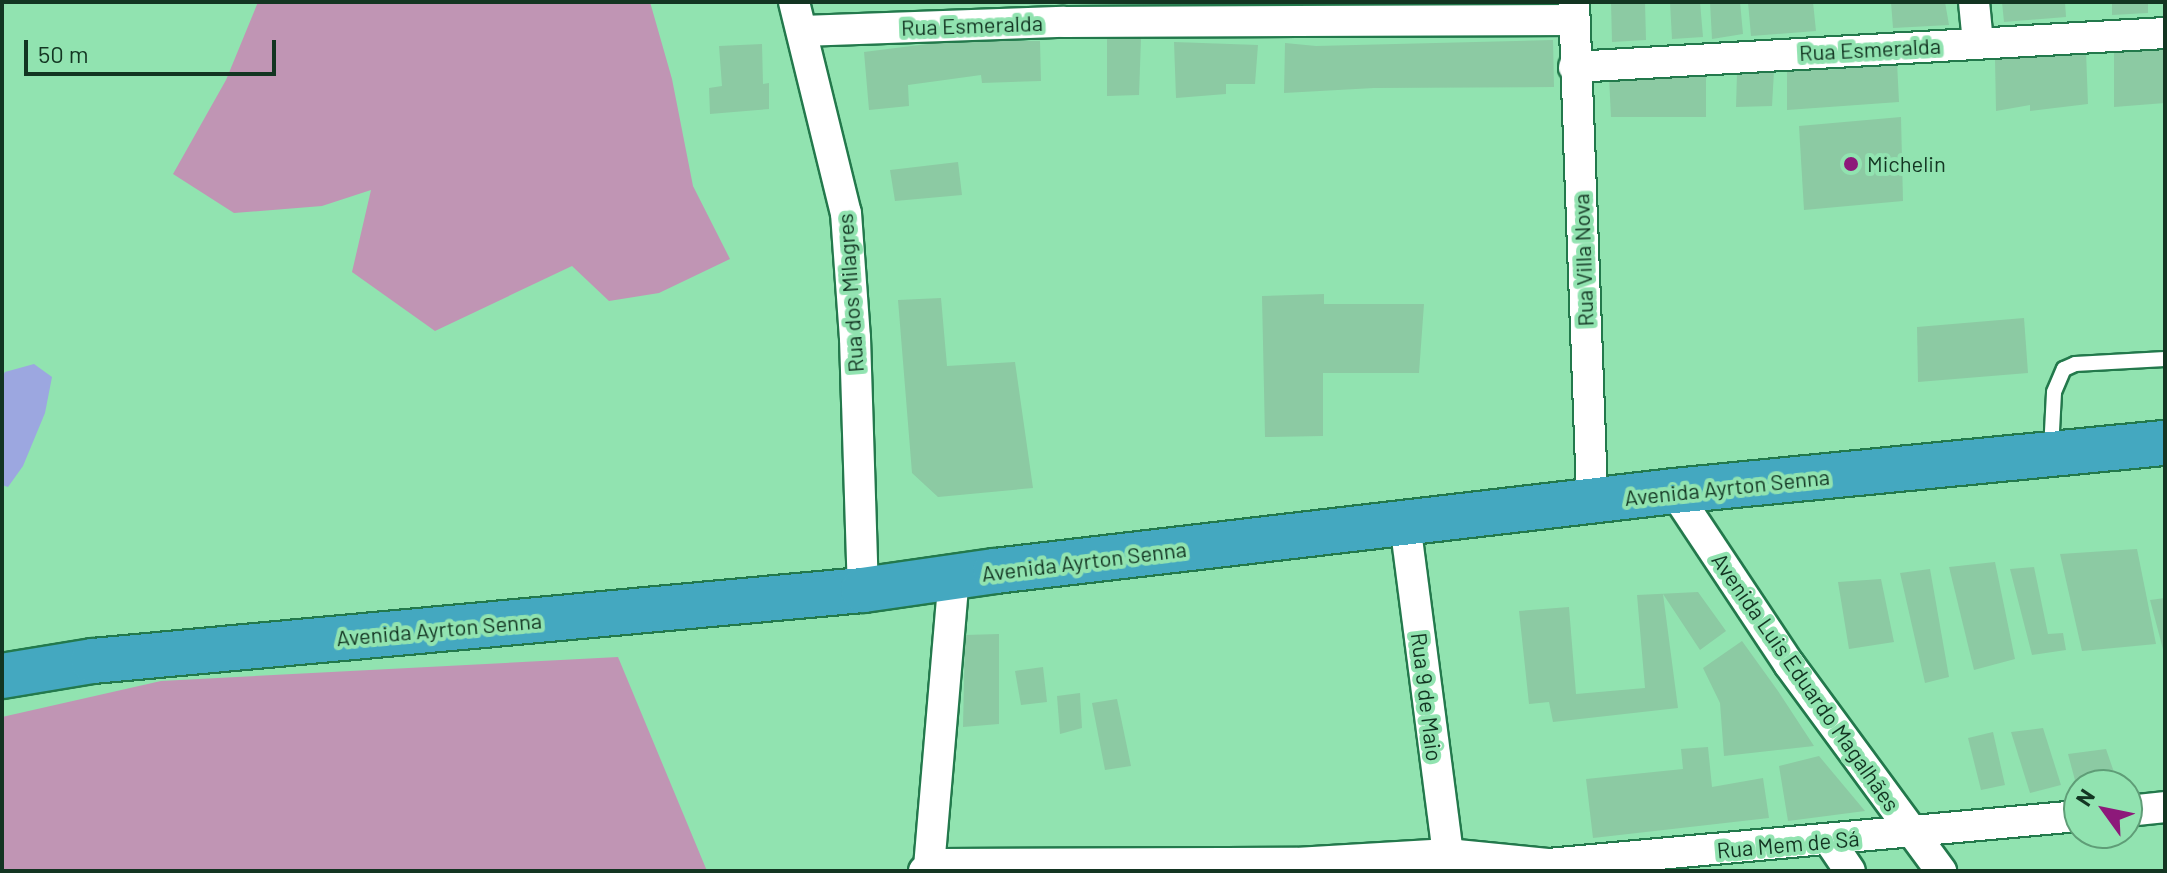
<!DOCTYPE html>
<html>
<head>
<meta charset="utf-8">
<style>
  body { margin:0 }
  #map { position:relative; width:2167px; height:873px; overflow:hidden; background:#91e3b0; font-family:Barlow,sans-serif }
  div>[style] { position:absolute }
  .green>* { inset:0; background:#c095b4 }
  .water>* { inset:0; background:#9ca7e0 }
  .building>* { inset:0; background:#8ccaa3 }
  .roads { filter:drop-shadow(2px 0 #23794c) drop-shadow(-2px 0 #23794c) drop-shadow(0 2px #23794c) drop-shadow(0 -2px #23794c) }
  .lane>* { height:14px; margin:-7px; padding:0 7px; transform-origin:7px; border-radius:7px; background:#fff }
  .street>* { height:30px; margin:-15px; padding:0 15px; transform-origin:15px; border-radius:15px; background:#fff }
  .highway>* { height:44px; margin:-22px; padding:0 22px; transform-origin:22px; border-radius:22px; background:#44a8c0 }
  .dots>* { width:22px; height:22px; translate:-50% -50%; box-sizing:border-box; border:4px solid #91e3b0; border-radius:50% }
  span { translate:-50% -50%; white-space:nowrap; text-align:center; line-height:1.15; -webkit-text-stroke:8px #91e3b0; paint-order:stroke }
  .street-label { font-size:22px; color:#133522 }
  .poi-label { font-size:22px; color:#133522 }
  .left { translate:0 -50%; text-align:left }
  .frame { position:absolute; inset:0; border:4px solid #133522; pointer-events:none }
  .north { position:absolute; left:2063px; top:769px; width:80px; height:80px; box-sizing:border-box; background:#91e3b0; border:2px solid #5f9d77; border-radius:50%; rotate:303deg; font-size:22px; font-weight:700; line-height:32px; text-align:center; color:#133522 }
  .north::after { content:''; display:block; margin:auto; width:28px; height:36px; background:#8d197a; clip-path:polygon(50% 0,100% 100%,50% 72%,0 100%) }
  .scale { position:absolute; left:24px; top:40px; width:252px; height:36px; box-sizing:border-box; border:4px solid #133522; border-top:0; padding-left:10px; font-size:24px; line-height:28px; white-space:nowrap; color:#133522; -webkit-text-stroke:6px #91e3b0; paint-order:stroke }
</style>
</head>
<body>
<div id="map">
  <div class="green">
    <i style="clip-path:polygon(258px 2px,650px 2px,672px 79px,693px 186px,730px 259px,659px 293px,609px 301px,572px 266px,435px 331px,352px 272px,371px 190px,322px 206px,234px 213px,173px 174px,226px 80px)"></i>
    <i style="clip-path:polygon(618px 657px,707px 871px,2px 871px,2px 717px,161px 681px)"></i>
  </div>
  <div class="water">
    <i style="clip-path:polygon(34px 364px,52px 377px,45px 413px,23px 466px,8px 487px,2px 485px,2px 377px,5px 372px)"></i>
  </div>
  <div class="building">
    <i style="clip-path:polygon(1611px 2px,1645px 2px,1646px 40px,1612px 42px)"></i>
    <i style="clip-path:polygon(1670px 2px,1700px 2px,1703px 37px,1672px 39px)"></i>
    <i style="clip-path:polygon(1710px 2px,1740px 2px,1743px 34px,1712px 39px)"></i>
    <i style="clip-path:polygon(1748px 2px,1813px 2px,1816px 31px,1751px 36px)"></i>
    <i style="clip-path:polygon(1891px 2px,1945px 2px,1949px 25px,1893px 28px)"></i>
    <i style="clip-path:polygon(2002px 2px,2065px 2px,2066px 17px,2004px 22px)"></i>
    <i style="clip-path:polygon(2112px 2px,2148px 2px,2148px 13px,2112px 15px)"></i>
    <i style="clip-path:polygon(1107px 38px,1141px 39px,1139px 95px,1107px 96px)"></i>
    <i style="clip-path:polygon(1553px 40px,1554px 87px,1374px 88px,1284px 93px,1285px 43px,1316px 46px)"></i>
    <i style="clip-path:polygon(951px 41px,1040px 41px,1041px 81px,982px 83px,981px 75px,908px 85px,909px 106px,869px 110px,864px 52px)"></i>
    <i style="clip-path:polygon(1174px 42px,1258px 45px,1255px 84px,1226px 84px,1226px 94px,1176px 98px)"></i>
    <i style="clip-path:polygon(762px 44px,763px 84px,769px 83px,769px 109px,710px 114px,709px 88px,722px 86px,719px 46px)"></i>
    <i style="clip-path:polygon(2114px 50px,2165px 50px,2165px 103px,2114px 107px)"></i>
    <i style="clip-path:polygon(2086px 51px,2088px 104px,2030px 111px,2030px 105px,1996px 111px,1995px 58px)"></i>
    <i style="clip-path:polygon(1897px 62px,1899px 102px,1787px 110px,1787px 71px,1843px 69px)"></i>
    <i style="clip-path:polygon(1774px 71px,1772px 106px,1736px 107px,1737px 73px)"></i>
    <i style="clip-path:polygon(1609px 77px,1706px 77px,1706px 117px,1611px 117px)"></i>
    <i style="clip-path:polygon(1901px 117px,1903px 201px,1804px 210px,1799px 126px)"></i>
    <i style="clip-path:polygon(958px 162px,962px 195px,895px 201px,890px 170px)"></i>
    <i style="clip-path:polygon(1324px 294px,1324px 304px,1424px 304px,1419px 373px,1323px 373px,1323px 436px,1265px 437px,1262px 296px)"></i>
    <i style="clip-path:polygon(941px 298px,947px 366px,1015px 362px,1033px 488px,938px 497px,912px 473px,898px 300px)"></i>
    <i style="clip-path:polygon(2024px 318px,2028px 373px,1918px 382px,1917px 327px)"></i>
    <i style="clip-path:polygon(2137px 549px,2156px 644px,2082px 651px,2060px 554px)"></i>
    <i style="clip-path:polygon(1995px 562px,2015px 659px,1974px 670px,1949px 567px)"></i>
    <i style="clip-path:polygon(2034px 567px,2048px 634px,2063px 633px,2066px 650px,2032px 655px,2010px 569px)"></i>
    <i style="clip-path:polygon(1930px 569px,1949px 677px,1925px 683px,1900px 573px)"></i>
    <i style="clip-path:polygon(1881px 579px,1894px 642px,1849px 649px,1838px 582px)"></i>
    <i style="clip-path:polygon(1698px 592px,1726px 631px,1700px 650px,1663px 594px,1678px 708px,1553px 722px,1549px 702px,1529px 704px,1519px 611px,1569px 607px,1576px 694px,1645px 688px,1637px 595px)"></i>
    <i style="clip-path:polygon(2165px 598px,2165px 653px,2164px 653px,2150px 600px)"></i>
    <i style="clip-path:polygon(999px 634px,999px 724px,963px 727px,965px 635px)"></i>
    <i style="clip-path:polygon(1742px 641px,1778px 691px,1814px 746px,1724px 756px,1720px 703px,1703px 668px)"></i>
    <i style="clip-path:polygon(1043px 667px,1047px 702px,1021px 705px,1015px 671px)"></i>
    <i style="clip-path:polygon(1080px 693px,1082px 728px,1060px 734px,1057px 696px)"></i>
    <i style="clip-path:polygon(1117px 699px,1131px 766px,1105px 770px,1092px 703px)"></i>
    <i style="clip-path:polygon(2043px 728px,2061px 785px,2030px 793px,2011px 732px)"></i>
    <i style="clip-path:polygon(1993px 732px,2005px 785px,1981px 790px,1968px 738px)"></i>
    <i style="clip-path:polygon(1708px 747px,1712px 787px,1763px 778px,1769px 818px,1593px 838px,1586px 779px,1683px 769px,1681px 749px)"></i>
    <i style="clip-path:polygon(2106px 749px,2116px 778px,2076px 784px,2068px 754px)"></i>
    <i style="clip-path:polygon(1819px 756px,1865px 811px,1788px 821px,1779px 766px)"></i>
  </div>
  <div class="roads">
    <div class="lane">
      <i style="left:2051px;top:450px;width:58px;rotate:-87deg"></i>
      <i style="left:2054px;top:392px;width:25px;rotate:-67deg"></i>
      <i style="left:2064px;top:369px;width:12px;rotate:-24deg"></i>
      <i style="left:2075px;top:364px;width:90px;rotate:-3.2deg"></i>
    </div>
    <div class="street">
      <i style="left:794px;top:2px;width:217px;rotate:76.2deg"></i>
      <i style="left:846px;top:213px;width:125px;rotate:85.9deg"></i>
      <i style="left:855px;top:338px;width:252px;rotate:88.2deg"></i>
      <i style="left:1574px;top:2px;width:499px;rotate:87.9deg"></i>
      <i style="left:1974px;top:2px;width:41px;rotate:84.4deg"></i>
      <i style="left:802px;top:31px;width:262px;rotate:-2deg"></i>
      <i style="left:1064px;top:22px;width:509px;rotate:-0.23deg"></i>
      <i style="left:1574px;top:67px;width:592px;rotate:-3.29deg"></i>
      <i style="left:1674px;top:491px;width:208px;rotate:56.4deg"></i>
      <i style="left:1789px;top:664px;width:257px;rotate:53.7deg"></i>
      <i style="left:1405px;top:523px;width:351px;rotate:82.6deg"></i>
      <i style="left:2127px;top:811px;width:38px;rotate:-6deg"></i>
      <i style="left:1829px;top:840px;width:37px;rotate:56deg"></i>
      <i style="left:929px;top:867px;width:291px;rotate:-85.1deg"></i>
      <i style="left:924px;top:871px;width:17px;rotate:-25deg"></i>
      <i style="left:939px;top:864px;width:357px;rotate:-0.2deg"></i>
      <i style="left:1296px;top:863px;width:151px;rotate:-3.4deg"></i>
      <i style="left:1447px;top:854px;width:101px;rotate:5.7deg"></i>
      <i style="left:1548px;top:864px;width:533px;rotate:-5.17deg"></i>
    </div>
    <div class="highway">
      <i style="left:2px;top:676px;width:92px;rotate:-9.4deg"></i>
      <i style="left:93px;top:661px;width:773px;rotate:-5.27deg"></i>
      <i style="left:863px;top:590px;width:133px;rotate:-8.2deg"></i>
      <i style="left:995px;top:571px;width:684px;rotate:-6.72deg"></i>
      <i style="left:1674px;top:491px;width:493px;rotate:-5.6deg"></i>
    </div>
  </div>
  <div class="dots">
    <i style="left:1851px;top:164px;background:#8d197a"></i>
  </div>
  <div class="street-label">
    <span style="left:972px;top:25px;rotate:-2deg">Rua Esmeralda</span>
    <span style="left:1870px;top:49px;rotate:-3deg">Rua Esmeralda</span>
    <span style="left:1583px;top:260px;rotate:-92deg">Rua Villa Nova</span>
    <span style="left:850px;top:293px;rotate:-94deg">Rua dos Milagres</span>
    <span style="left:1727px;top:487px;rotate:-6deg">Avenida Ayrton Senna</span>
    <span style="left:1084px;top:561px;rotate:-7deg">Avenida Ayrton Senna</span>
    <span style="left:439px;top:629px;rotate:-5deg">Avenida Ayrton Senna</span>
    <span style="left:1806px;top:682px;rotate:55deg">Avenida Luis Eduardo Magalhães</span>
    <span style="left:1427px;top:697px;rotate:83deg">Rua 9 de Maio</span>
    <span style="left:1788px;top:844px;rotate:-5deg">Rua Mem de Sá</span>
  </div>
  <div class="poi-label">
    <span class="left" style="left:1867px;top:164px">Michelin</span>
  </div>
  <div class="frame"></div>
  <div class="north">N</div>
  <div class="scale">50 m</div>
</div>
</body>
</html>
